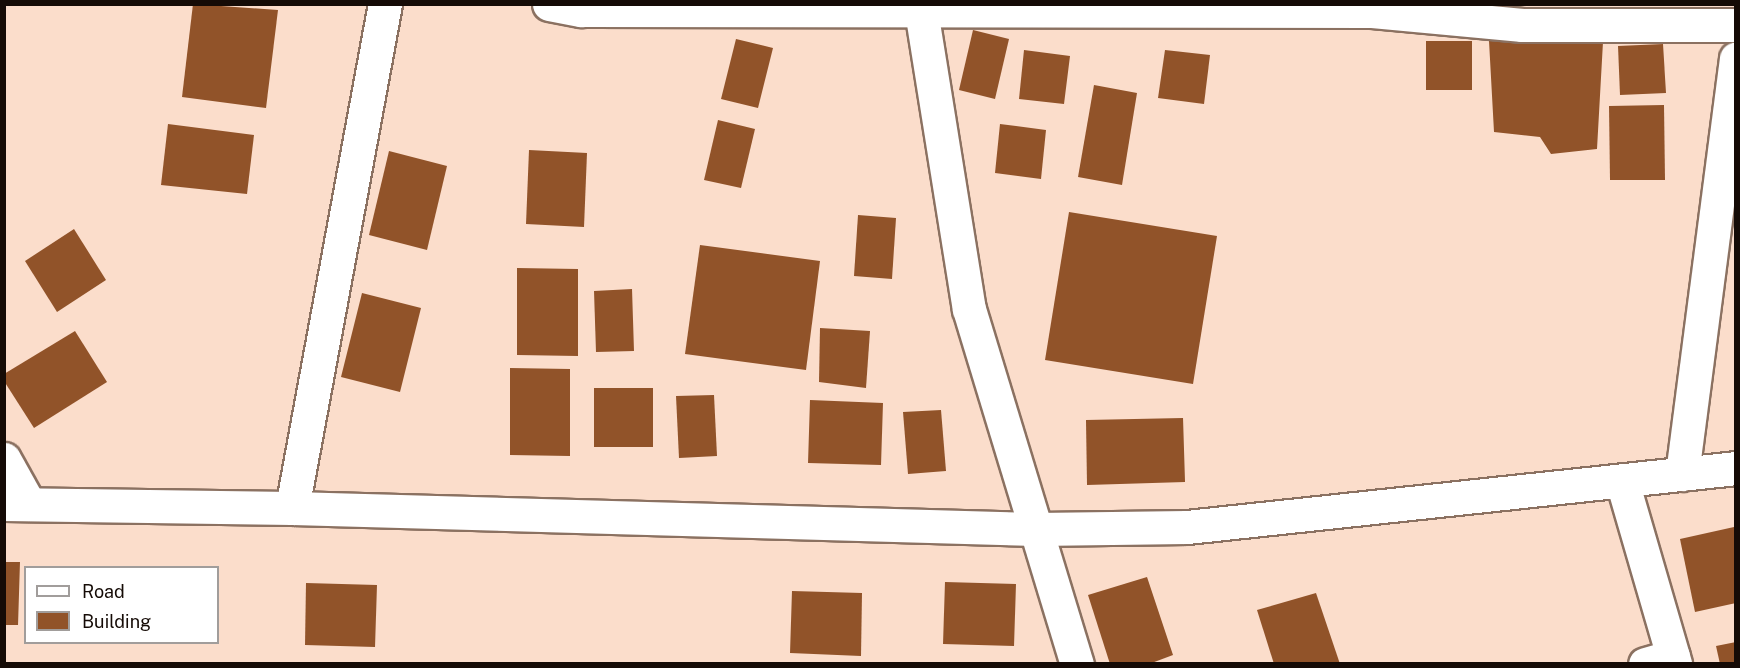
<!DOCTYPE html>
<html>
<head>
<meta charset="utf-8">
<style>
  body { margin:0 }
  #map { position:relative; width:1740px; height:668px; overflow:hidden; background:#fbddcb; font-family:"Public Sans",sans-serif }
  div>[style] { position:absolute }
  .building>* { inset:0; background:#915329 }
  .roads { filter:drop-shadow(2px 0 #8b7161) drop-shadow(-2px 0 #8b7161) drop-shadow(0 2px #8b7161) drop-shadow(0 -2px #8b7161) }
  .minor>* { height:33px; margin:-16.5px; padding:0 16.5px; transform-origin:16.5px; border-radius:16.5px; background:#fff }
  .tertiary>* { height:33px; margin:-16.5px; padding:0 16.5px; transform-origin:16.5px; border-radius:16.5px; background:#fff }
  span { translate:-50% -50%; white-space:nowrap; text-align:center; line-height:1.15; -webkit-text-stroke:4.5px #fff; paint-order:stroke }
  .frame { position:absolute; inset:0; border:6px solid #150b06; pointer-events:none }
  .legend { position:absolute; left:24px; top:566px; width:195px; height:78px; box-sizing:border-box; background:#fff; border:2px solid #a19d9b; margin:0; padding:8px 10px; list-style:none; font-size:18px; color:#150b06 }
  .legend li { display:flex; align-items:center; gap:12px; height:30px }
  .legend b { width:30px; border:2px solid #a19d9b }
</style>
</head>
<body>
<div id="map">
  <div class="building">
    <i style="clip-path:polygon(193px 4px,278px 10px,266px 108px,182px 97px)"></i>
    <i style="clip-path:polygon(973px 30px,1009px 39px,995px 99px,959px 90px)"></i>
    <i style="clip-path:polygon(736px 39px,773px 48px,758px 108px,721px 99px)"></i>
    <i style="clip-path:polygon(1426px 41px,1472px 41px,1472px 90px,1426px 90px)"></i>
    <i style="clip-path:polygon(1489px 41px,1603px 42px,1597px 149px,1551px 154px,1540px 137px,1494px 132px)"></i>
    <i style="clip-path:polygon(1663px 44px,1666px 93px,1620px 95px,1618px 46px)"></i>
    <i style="clip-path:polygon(1024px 50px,1070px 56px,1064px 104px,1019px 99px)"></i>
    <i style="clip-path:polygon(1165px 50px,1210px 55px,1204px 104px,1158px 98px)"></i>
    <i style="clip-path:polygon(1094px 85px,1137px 93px,1122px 185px,1078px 177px)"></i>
    <i style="clip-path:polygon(1664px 105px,1665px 180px,1610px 180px,1609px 106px)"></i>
    <i style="clip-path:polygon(718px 120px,755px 129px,741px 188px,704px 180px)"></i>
    <i style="clip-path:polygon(168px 124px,254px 135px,247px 194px,161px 185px)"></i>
    <i style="clip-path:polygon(1000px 124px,1046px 130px,1041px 179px,995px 173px)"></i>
    <i style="clip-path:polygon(529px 150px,587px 153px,584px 227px,526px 224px)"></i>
    <i style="clip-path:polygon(389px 151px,447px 166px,427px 250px,369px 235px)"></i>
    <i style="clip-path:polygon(1069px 212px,1217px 236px,1193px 384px,1045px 360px)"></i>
    <i style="clip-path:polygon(858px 215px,896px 218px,892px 279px,854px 276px)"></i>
    <i style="clip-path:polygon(74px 229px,106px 280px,57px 312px,25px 261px)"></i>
    <i style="clip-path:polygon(700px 245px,820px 261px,806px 370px,685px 354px)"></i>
    <i style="clip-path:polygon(517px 268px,578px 269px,578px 356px,517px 355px)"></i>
    <i style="clip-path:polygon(632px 289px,634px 351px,596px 352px,594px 291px)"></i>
    <i style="clip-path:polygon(362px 293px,421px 308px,400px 392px,341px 377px)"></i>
    <i style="clip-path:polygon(820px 328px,870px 331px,866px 388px,819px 382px)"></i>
    <i style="clip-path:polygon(75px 331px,107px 382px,34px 428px,4px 381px,4px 374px)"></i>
    <i style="clip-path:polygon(510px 368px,570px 369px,570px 456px,510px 455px)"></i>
    <i style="clip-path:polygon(594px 388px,653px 388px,653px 447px,594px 447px)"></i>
    <i style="clip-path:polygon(714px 395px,717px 456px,679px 458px,676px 396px)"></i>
    <i style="clip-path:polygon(810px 400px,883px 403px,881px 465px,808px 463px)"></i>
    <i style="clip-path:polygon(941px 410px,946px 471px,908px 474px,903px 412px)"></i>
    <i style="clip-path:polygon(1183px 418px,1185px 482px,1087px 485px,1086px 420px)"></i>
    <i style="clip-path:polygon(1734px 527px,1736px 603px,1695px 612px,1680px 539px)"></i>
    <i style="clip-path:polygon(4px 562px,20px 562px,18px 625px,4px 625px)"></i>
    <i style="clip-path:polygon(1147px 577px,1173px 655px,1149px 664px,1110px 664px,1088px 595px)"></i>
    <i style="clip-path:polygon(945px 582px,1016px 584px,1014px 646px,943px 644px)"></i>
    <i style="clip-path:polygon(306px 583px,377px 585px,375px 647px,305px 645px)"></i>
    <i style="clip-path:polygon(792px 591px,862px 593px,861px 656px,790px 653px)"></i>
    <i style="clip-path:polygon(1316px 593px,1340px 664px,1274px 664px,1257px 610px)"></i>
    <i style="clip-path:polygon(1736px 642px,1736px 664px,1720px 664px,1716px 646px)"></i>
  </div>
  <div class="roads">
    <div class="minor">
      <i style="left:549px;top:4px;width:33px;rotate:11deg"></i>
      <i style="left:581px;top:10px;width:791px;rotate:0.07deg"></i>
      <i style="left:1372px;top:11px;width:151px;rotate:5.3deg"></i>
      <i style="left:1522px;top:25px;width:214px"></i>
      <i style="left:920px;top:4px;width:309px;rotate:80.9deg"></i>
      <i style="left:969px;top:309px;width:371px;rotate:73.1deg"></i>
      <i style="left:4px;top:459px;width:51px;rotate:60.9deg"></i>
      <i style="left:1682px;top:474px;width:419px;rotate:-82.6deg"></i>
      <i style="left:1622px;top:481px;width:191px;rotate:73.8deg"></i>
      <i style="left:292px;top:508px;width:513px;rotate:-79.55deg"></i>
      <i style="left:1645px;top:664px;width:29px;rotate:-16deg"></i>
    </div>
    <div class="tertiary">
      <i style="left:4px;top:504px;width:288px;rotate:0.8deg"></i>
      <i style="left:292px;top:508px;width:744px;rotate:1.62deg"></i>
      <i style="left:1036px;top:529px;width:151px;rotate:-0.8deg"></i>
      <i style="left:1187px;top:527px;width:552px;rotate:-6.13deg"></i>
    </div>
  </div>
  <div class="frame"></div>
  <ul class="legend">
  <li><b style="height:8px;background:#fff"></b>Road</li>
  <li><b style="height:16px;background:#915329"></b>Building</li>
  </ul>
</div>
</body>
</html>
